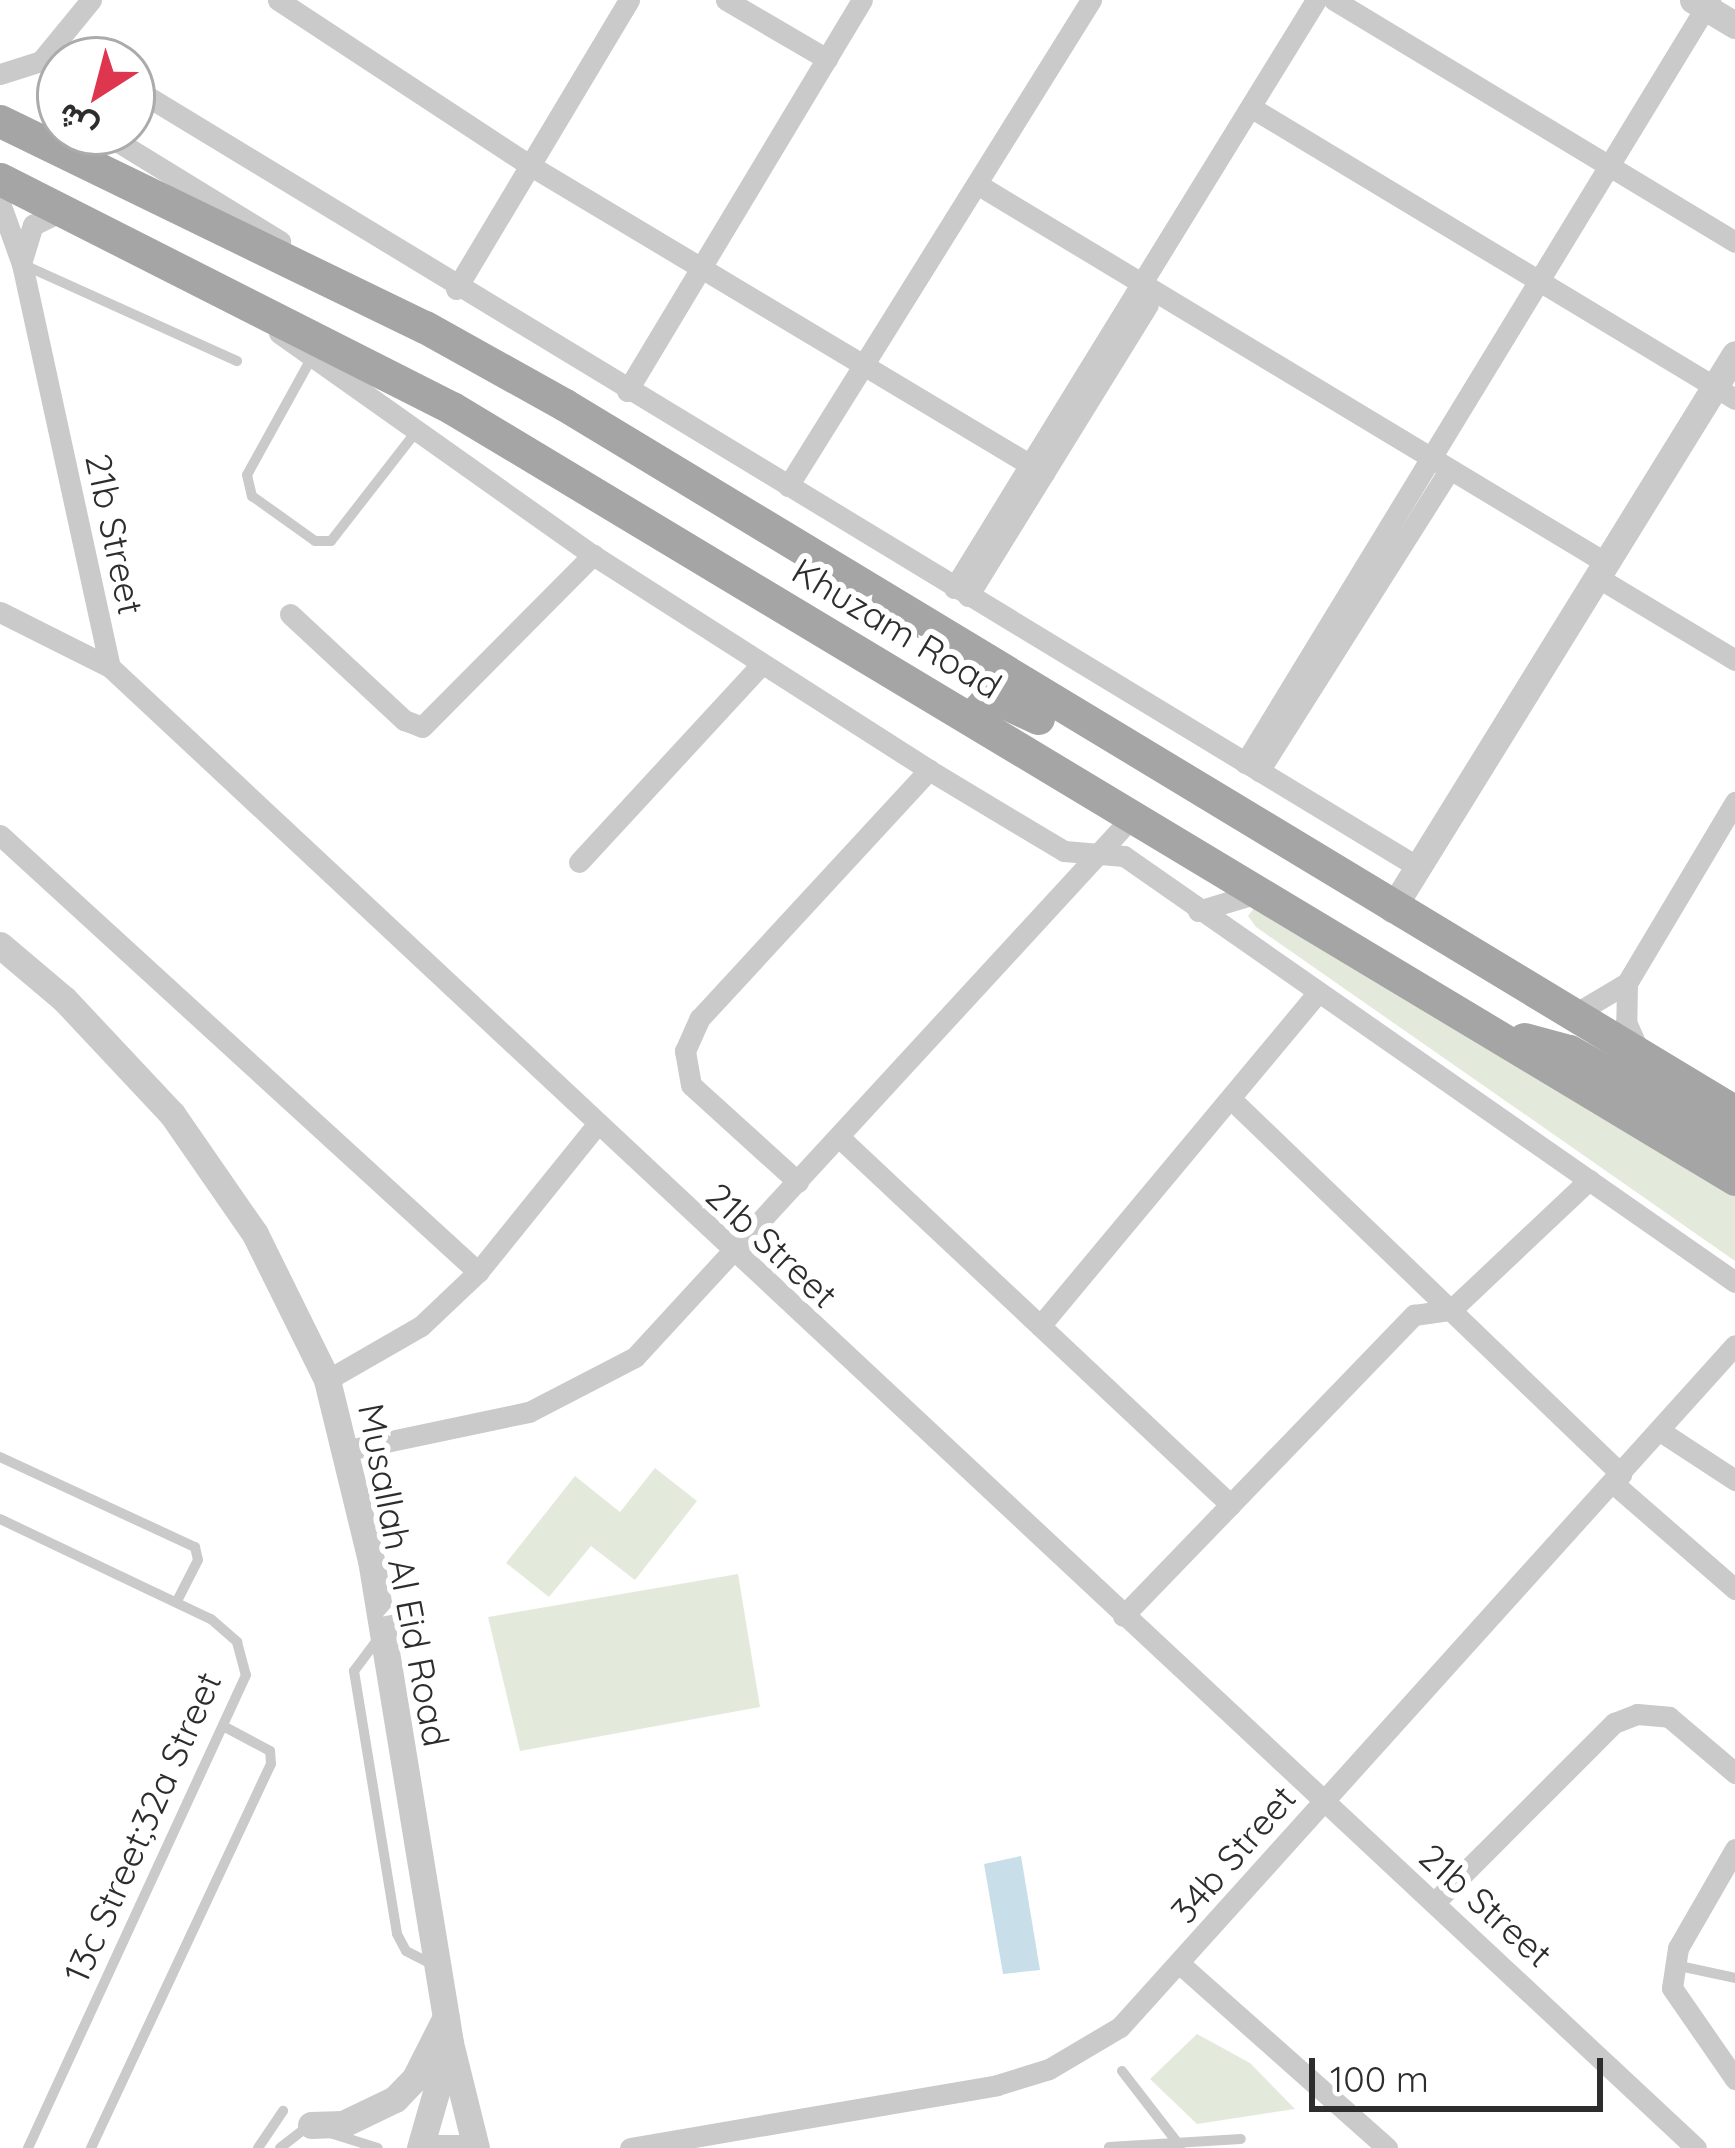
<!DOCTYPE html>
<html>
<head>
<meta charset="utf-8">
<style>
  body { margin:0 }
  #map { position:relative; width:1735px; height:2148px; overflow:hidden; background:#fff; font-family:Quicksand,Vazirmatn,sans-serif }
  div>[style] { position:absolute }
  .green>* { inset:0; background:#e4eadb }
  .water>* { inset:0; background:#c8dfea }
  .service>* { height:10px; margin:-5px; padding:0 5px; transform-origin:5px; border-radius:5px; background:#cacaca }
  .minor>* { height:21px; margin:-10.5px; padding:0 10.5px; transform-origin:10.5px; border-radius:10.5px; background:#cacaca }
  .tertiary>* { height:27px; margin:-13.5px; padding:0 13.5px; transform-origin:13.5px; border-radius:13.5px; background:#cacaca }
  .primary>* { height:33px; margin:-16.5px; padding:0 16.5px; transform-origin:16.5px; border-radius:16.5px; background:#a5a5a5 }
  span { translate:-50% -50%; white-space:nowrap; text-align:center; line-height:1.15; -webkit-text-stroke:12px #fff; paint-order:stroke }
  .street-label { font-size:36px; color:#2d2d2d }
  .north { position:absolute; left:36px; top:36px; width:120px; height:120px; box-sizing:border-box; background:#fff; border:3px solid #ababab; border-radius:50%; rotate:216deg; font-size:33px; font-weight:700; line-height:48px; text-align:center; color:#2d2d2d }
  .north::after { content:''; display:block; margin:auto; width:42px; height:54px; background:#de364e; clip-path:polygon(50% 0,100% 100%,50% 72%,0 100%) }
  .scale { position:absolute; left:1309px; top:2058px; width:294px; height:54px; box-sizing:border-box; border:6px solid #2d2d2d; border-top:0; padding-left:15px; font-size:36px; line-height:42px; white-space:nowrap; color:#2d2d2d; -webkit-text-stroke:9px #fff; paint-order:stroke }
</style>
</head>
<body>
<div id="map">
  <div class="green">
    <i style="clip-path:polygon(1254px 908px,1735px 1195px,1735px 1261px,1256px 927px,1248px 916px)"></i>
    <i style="clip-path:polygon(655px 1468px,697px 1501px,635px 1580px,591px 1546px,549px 1597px,506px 1563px,575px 1476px,620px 1512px)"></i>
    <i style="clip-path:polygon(738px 1574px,760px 1707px,520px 1751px,488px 1617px)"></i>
    <i style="clip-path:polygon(1197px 2034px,1250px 2063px,1295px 2109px,1197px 2124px,1150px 2079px)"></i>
  </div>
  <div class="water">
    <i style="clip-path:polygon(1021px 1856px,1040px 1970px,1003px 1974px,984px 1864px)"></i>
  </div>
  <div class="service">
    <i style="left:22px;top:264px;width:236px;rotate:24.3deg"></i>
    <i style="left:311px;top:359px;width:132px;rotate:118.9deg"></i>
    <i style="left:247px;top:475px;width:22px;rotate:77deg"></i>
    <i style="left:252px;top:496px;width:77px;rotate:35.5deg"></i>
    <i style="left:315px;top:541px;width:16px"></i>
    <i style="left:331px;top:541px;width:137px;rotate:-52.1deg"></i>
    <i style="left:0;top:1457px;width:215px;rotate:24.8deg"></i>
    <i style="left:195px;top:1547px;width:13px;rotate:77deg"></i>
    <i style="left:198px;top:1560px;width:46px;rotate:117.1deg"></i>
    <i style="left:0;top:1519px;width:233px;rotate:25.4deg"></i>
    <i style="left:211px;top:1619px;width:35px;rotate:41deg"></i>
    <i style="left:237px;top:1642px;width:34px;rotate:75deg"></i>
    <i style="left:246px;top:1675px;width:521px;rotate:114.74deg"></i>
    <i style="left:381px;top:1635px;width:45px;rotate:126.9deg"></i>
    <i style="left:354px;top:1671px;width:266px;rotate:80.7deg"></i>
    <i style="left:397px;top:1934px;width:19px;rotate:62deg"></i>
    <i style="left:406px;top:1951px;width:33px;rotate:27deg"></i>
    <i style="left:1675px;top:1965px;width:61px;rotate:12.2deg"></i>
    <i style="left:1122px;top:2071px;width:95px;rotate:52.3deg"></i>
    <i style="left:330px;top:2133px;width:50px;rotate:17.4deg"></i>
    <i style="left:1109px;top:2147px;width:132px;rotate:-3.5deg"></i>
    <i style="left:91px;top:2148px;width:424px;rotate:-64.9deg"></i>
    <i style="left:271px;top:1764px;width:13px;rotate:-94deg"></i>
    <i style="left:270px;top:1751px;width:51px;rotate:-151.9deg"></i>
    <i style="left:258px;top:2148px;width:45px;rotate:-56deg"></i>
    <i style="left:280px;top:2148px;width:36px;rotate:-38deg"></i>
  </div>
  <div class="minor">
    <i style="left:278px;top:0;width:303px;rotate:33.3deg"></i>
    <i style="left:531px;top:166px;width:598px;rotate:30.9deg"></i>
    <i style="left:726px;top:0;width:117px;rotate:30.3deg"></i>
    <i style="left:1334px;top:0;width:468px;rotate:31.1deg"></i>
    <i style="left:0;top:74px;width:43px;rotate:-17.6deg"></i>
    <i style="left:41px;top:61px;width:79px;rotate:-50.7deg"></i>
    <i style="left:132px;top:87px;width:1504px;rotate:31.24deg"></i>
    <i style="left:1252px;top:108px;width:564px;rotate:31.07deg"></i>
    <i style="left:102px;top:132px;width:209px;rotate:31.5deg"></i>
    <i style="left:977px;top:184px;width:734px;rotate:31.07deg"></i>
    <i style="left:0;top:203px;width:65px;rotate:70.2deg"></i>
    <i style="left:22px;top:264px;width:412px;rotate:77.7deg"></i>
    <i style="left:110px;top:667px;width:2170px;rotate:43.04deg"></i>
    <i style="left:23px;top:257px;width:34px;rotate:-73deg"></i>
    <i style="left:33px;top:225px;width:37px;rotate:-26deg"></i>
    <i style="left:456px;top:289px;width:337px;rotate:-59.1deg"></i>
    <i style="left:279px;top:333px;width:385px;rotate:35.3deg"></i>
    <i style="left:593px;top:555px;width:399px;rotate:32.6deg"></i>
    <i style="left:929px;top:770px;width:157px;rotate:31deg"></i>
    <i style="left:1064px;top:851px;width:60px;rotate:4.8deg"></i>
    <i style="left:1124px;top:856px;width:745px;rotate:34.88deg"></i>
    <i style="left:627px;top:391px;width:456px;rotate:-59deg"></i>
    <i style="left:788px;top:486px;width:573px;rotate:-58.06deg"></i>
    <i style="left:1597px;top:577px;width:161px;rotate:31deg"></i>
    <i style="left:954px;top:588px;width:690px;rotate:-58.38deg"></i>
    <i style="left:968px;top:596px;width:342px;rotate:-58.3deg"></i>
    <i style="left:0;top:612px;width:123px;rotate:26.6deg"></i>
    <i style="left:290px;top:614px;width:156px;rotate:42.9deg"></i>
    <i style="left:404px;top:720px;width:19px;rotate:21deg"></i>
    <i style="left:422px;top:727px;width:243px;rotate:-45.2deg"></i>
    <i style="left:1245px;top:763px;width:894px;rotate:-58.64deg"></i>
    <i style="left:1259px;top:771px;width:356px;rotate:-57.7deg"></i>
    <i style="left:0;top:835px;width:648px;rotate:42.43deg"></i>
    <i style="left:579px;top:862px;width:268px;rotate:-47.3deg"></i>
    <i style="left:1198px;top:911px;width:66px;rotate:-16.8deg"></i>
    <i style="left:1627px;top:983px;width:39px;rotate:91deg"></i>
    <i style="left:1626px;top:1022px;width:32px;rotate:66deg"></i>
    <i style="left:1573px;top:1015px;width:63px;rotate:-30.7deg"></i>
    <i style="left:1627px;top:983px;width:211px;rotate:-59.2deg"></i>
    <i style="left:1232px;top:1100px;width:540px;rotate:43.87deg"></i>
    <i style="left:840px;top:1138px;width:536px;rotate:43.19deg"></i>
    <i style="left:798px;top:1182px;width:144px;rotate:-137.8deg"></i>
    <i style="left:691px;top:1085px;width:35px;rotate:-100deg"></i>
    <i style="left:685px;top:1051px;width:36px;rotate:-66deg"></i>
    <i style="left:700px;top:1018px;width:338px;rotate:-47.3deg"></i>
    <i style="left:1040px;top:1326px;width:433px;rotate:-50.2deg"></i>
    <i style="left:327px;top:1380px;width:108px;rotate:-29.9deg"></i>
    <i style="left:421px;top:1326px;width:79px;rotate:-43.5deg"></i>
    <i style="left:478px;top:1272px;width:186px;rotate:-51.1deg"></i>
    <i style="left:1660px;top:1431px;width:90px;rotate:33.2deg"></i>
    <i style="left:348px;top:1450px;width:185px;rotate:-11.9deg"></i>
    <i style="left:529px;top:1412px;width:119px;rotate:-27.4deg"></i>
    <i style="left:635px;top:1357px;width:737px;rotate:-47.37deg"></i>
    <i style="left:1613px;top:1483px;width:162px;rotate:41deg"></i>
    <i style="left:1123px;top:1616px;width:419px;rotate:-46deg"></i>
    <i style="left:1414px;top:1315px;width:37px;rotate:-8deg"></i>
    <i style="left:1451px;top:1310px;width:190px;rotate:-43.3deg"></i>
    <i style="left:1735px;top:1849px;width:114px;rotate:119.9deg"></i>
    <i style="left:1678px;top:1948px;width:40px;rotate:98.5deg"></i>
    <i style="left:1672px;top:1988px;width:111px;rotate:55.3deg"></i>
    <i style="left:1434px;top:1903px;width:255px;rotate:-45deg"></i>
    <i style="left:1614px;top:1723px;width:25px;rotate:-21deg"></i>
    <i style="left:1637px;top:1714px;width:32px;rotate:5deg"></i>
    <i style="left:1669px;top:1717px;width:87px;rotate:40.3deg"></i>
    <i style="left:1180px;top:1964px;width:277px;rotate:41.6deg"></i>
    <i style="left:630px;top:2148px;width:372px;rotate:-9.7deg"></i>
    <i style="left:997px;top:2085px;width:54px;rotate:-17.1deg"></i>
    <i style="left:1049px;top:2069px;width:82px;rotate:-30.6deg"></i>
    <i style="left:1120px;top:2027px;width:918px;rotate:-47.96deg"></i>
  </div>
  <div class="tertiary">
    <i style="left:1693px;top:0;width:49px;rotate:30.8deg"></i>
    <i style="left:1392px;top:909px;width:652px;rotate:-58.28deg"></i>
    <i style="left:0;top:945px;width:84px;rotate:40.2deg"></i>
    <i style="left:64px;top:999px;width:158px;rotate:46.8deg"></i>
    <i style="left:172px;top:1114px;width:146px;rotate:55.3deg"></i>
    <i style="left:255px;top:1234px;width:163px;rotate:63.7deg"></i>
    <i style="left:327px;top:1380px;width:185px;rotate:76.3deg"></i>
    <i style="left:371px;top:1560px;width:489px;rotate:80.7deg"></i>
    <i style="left:450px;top:2043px;width:108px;rotate:76.1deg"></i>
    <i style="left:311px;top:2125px;width:32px;rotate:-2deg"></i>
    <i style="left:343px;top:2124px;width:58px;rotate:-25.7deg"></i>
    <i style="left:395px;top:2099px;width:29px;rotate:-46deg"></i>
    <i style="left:415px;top:2078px;width:68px;rotate:-63.1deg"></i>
    <i style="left:420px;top:2148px;width:105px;rotate:-74deg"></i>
    <i style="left:433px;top:2148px;width:27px"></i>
  </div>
  <div class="primary">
    <i style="left:0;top:121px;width:472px;rotate:25.9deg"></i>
    <i style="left:425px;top:327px;width:160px;rotate:29.1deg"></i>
    <i style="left:565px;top:405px;width:1367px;rotate:31.14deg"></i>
    <i style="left:0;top:179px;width:507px;rotate:26.87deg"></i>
    <i style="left:452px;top:408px;width:1497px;rotate:31deg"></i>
    <i style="left:971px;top:718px;width:30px;rotate:-48deg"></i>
    <i style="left:991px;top:696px;width:52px;rotate:25.1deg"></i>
    <i style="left:1524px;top:1039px;width:47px;rotate:14.9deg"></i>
    <i style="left:1569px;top:1051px;width:190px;rotate:29.3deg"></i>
  </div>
  <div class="street-label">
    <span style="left:115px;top:534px;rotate:78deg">21b Street</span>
    <span style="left:897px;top:628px;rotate:31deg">Khuzam Road</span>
    <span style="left:772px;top:1245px;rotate:43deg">21b Street</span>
    <span style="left:404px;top:1575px;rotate:79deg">Musallah Al Eid Road</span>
    <span style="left:142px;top:1827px;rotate:-66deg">13c Street;32a Street</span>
    <span style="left:1233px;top:1854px;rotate:-49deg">34b Street</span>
    <span style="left:1486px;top:1905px;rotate:42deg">21b Street</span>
  </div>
  <div class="north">ش</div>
  <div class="scale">100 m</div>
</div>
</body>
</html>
